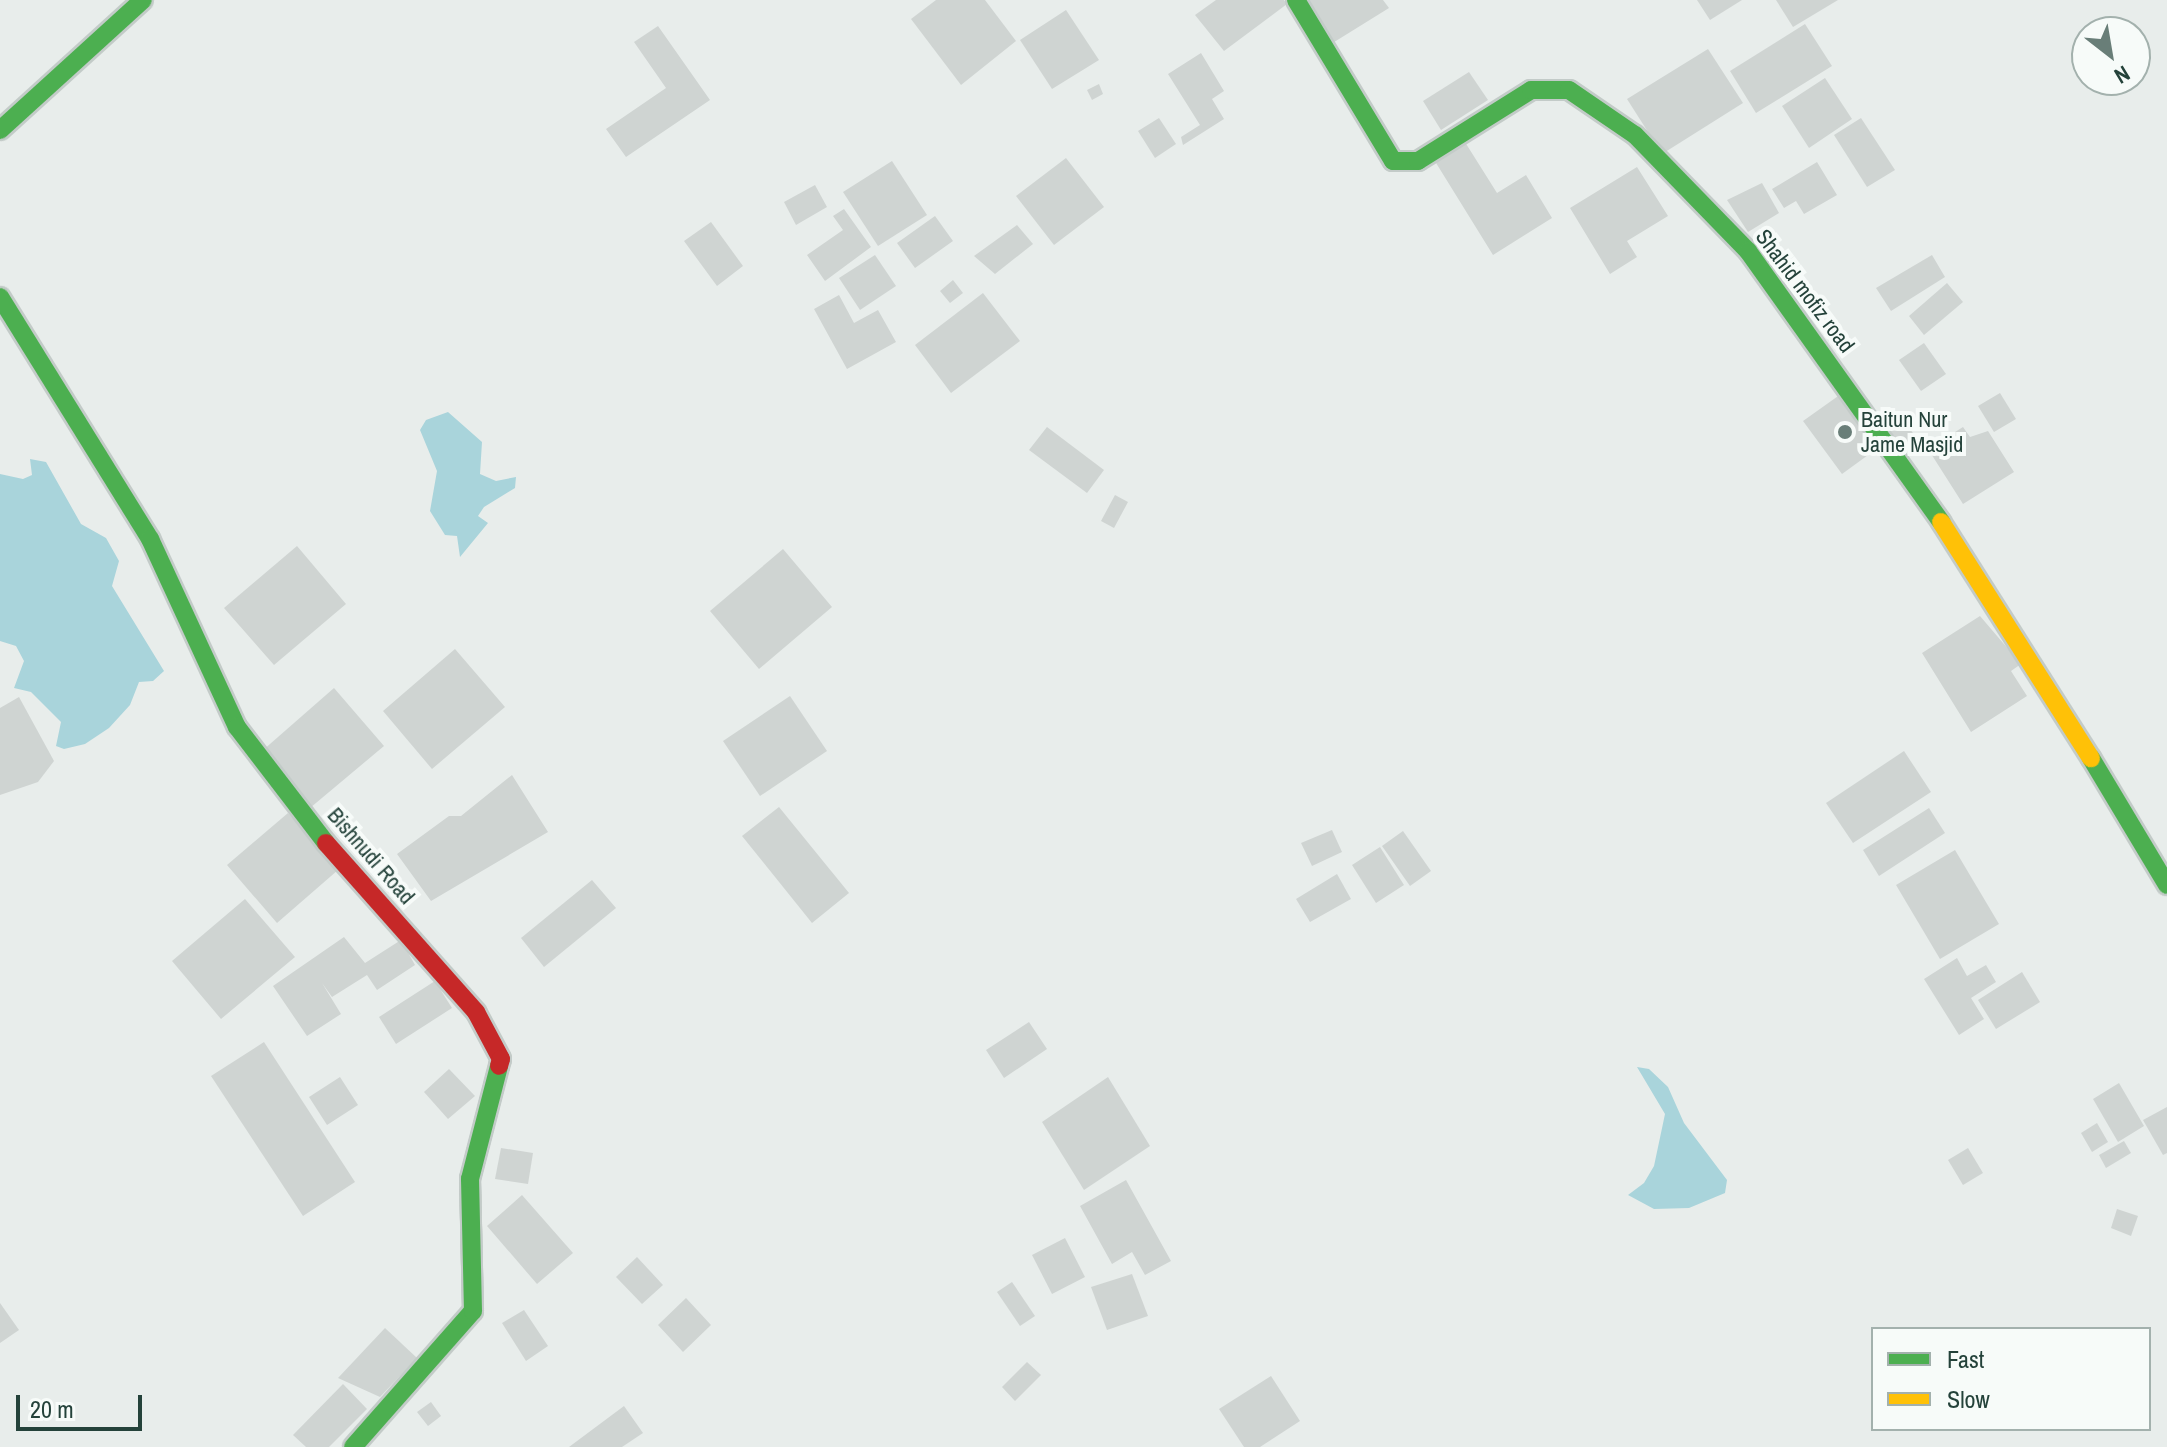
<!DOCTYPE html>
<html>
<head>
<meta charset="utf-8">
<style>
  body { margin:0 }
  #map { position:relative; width:2167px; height:1447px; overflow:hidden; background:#e8edeb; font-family:"Archivo Narrow",sans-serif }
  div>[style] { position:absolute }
  .water>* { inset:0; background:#a9d4db }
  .building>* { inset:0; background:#cfd4d2 }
  .roads { filter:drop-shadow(2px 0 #c3cbc8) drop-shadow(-2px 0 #c3cbc8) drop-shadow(0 2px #c3cbc8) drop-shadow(0 -2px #c3cbc8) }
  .fast>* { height:18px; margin:-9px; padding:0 9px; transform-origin:9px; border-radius:9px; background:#4caf50 }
  .slow>* { height:18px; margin:-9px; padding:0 9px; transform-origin:9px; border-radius:9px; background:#ffc107 }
  .jam>* { height:18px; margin:-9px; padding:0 9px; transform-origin:9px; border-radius:9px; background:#c62828 }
  .dots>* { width:22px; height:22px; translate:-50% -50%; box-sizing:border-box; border:4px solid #f7fbf9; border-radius:50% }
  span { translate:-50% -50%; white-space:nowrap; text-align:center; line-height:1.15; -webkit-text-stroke:8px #f7fbf9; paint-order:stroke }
  .street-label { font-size:22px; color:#24423a }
  .poi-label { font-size:22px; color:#24423a }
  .left { translate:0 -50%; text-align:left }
  .legend { position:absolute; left:1871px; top:1327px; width:280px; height:104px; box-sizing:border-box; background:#f7fbf9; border:2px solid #a3b1ad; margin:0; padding:10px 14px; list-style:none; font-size:24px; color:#24423a }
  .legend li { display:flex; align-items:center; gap:16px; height:40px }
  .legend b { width:40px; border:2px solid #a3b1ad }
  .north { position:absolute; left:2071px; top:16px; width:80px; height:80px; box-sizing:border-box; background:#f7fbf9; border:2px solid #a3b1ad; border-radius:50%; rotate:149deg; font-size:22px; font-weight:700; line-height:32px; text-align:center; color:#24423a }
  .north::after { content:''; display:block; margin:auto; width:28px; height:36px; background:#697e78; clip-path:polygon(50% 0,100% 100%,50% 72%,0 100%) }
  .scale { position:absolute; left:16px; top:1395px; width:126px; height:36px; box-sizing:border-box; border:4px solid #24423a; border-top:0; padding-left:10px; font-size:24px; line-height:28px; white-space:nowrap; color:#24423a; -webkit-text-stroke:6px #f7fbf9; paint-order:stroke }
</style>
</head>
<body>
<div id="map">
  <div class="water">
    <i style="clip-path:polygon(448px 412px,482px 442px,480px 474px,496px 481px,516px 477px,515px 488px,484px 507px,478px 516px,488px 523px,460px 557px,457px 536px,445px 535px,430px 511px,437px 471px,420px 430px,426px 420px)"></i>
    <i style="clip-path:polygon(30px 459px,46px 462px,81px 524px,106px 538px,119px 561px,112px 586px,164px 671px,153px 681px,139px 682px,130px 705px,109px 728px,85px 744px,64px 749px,56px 746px,61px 722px,31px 692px,14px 688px,24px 661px,16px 646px,0 641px,0 474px,23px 479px,32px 475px)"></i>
    <i style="clip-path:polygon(1637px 1067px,1649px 1069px,1668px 1087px,1684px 1123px,1727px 1180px,1725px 1193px,1689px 1208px,1654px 1209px,1628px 1195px,1644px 1183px,1654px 1166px,1665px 1114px)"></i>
  </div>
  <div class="building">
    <i style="clip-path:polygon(936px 0,985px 0,1016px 41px,961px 85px,911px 19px)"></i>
    <i style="clip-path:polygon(1216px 0,1284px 0,1287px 4px,1224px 51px,1195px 15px)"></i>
    <i style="clip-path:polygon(1303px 0,1383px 0,1389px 8px,1331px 44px)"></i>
    <i style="clip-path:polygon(1697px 0,1742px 0,1710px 20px)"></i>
    <i style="clip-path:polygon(1776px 0,1838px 0,1793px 27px)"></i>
    <i style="clip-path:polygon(1066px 10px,1099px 60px,1052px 89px,1020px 40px)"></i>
    <i style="clip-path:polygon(1805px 24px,1832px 66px,1756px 113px,1730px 71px)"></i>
    <i style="clip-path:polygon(658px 26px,710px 100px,626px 157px,606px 129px,666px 88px,634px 42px)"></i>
    <i style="clip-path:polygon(1708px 49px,1743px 103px,1662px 154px,1627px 99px)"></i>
    <i style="clip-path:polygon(1201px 53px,1224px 91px,1212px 99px,1224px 119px,1183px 145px,1181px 137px,1200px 125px,1168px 74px)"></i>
    <i style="clip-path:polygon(1469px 72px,1488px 100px,1441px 130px,1423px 101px)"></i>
    <i style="clip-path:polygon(1825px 78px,1852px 119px,1809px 148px,1782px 106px)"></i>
    <i style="clip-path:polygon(1099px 84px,1103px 94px,1092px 100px,1087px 90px)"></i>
    <i style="clip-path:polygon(1159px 118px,1176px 144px,1155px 158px,1138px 131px)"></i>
    <i style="clip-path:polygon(1861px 118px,1895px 170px,1867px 187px,1834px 135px)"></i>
    <i style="clip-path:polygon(1458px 131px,1497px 193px,1526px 175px,1552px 218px,1493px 255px,1428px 150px)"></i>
    <i style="clip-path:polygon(1066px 158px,1104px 207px,1054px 245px,1016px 196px)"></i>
    <i style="clip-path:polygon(892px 161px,927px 215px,878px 246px,843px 192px)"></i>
    <i style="clip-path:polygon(1817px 162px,1837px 195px,1804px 214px,1796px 201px,1784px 208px,1772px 189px)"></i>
    <i style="clip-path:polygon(1637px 167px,1668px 216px,1627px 241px,1637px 257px,1610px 274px,1570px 208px)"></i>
    <i style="clip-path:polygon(1762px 183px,1779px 213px,1748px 232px,1727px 200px)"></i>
    <i style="clip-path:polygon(815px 185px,827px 207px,796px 225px,784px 202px)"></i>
    <i style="clip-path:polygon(844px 209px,871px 247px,825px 281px,807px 255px,843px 230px,833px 216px)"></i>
    <i style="clip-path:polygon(935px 216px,953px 241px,915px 268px,897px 243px)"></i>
    <i style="clip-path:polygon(711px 222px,743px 266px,717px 286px,684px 241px)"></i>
    <i style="clip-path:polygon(1017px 225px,1033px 244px,995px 274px,974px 256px)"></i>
    <i style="clip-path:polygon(875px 255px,896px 286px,860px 310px,839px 278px)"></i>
    <i style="clip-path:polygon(1932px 255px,1945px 277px,1891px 311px,1876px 288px)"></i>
    <i style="clip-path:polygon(953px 280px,963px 293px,950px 303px,940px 291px)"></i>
    <i style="clip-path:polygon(1947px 283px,1963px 302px,1924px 335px,1909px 316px)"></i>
    <i style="clip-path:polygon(983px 293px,1020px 341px,951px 393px,915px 345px)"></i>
    <i style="clip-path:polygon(839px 295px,854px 323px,878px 310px,896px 342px,847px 369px,814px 309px)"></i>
    <i style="clip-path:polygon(1924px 343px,1946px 374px,1921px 391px,1899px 360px)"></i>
    <i style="clip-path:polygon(1848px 389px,1886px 442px,1842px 474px,1803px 421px)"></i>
    <i style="clip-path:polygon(2000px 393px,2016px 419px,1994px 432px,1978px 406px)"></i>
    <i style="clip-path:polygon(1900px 413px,1916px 438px,1901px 449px,1885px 424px)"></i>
    <i style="clip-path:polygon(1047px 427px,1104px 470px,1087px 493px,1029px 450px)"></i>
    <i style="clip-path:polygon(1963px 427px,1970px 437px,1988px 431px,2014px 472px,1963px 504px,1928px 449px)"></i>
    <i style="clip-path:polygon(1115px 495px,1128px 502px,1114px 528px,1101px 521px)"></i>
    <i style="clip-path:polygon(297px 546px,346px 604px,274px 665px,224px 608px)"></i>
    <i style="clip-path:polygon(783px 549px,832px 607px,759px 669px,710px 611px)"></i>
    <i style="clip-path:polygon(1980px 616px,2021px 664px,2011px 671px,2027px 696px,1971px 732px,1922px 653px)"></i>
    <i style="clip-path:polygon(455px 649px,505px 707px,432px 769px,383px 711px)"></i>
    <i style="clip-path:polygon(334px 688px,384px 746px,310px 808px,262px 751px)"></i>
    <i style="clip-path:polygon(790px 696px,827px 751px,760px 796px,723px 741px)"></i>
    <i style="clip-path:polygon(19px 697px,54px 761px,38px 782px,0 795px,0 708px)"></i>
    <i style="clip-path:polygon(1904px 751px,1931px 792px,1853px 843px,1826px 803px)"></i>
    <i style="clip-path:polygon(512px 775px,548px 832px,431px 901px,397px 854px,449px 816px,461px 816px)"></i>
    <i style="clip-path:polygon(779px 807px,849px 893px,812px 923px,742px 836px)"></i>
    <i style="clip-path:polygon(1929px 808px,1945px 833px,1879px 876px,1863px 850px)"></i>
    <i style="clip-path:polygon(288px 813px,338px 870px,277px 923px,227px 865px)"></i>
    <i style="clip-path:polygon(1332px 830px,1342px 852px,1312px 866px,1301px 843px)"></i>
    <i style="clip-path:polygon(1403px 831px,1431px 871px,1410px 886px,1382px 846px)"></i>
    <i style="clip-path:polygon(1380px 847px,1404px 885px,1376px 903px,1352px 865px)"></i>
    <i style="clip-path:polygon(1955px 850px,1999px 924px,1940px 959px,1896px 885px)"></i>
    <i style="clip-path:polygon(1337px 874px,1351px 899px,1310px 922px,1296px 899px)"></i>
    <i style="clip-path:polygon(592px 880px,616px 908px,544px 967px,521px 938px)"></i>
    <i style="clip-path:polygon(245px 899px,295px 957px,221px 1019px,172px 961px)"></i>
    <i style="clip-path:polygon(344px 937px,365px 963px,401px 940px,415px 965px,377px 990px,367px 975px,332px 997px,322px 983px,341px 1014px,307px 1036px,273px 986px)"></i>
    <i style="clip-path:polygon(1957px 958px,1967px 976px,1986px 965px,1996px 982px,1971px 998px,1984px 1019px,1959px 1035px,1924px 979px)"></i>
    <i style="clip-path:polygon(2022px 972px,2040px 1002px,1996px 1029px,1978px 1000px)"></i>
    <i style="clip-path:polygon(435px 981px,452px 1008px,396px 1044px,379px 1017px)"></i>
    <i style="clip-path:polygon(1029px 1022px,1047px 1049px,1004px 1078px,986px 1050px)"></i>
    <i style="clip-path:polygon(264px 1042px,355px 1182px,303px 1216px,211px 1076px)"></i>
    <i style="clip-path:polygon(449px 1069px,475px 1096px,448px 1119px,424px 1092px)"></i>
    <i style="clip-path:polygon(340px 1077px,358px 1105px,327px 1125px,309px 1097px)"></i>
    <i style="clip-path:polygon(1108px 1077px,1150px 1146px,1084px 1190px,1042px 1122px)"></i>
    <i style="clip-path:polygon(2119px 1083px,2144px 1126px,2118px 1142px,2093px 1099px)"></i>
    <i style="clip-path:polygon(2167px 1107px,2167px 1153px,2163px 1155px,2143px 1120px)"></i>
    <i style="clip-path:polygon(2097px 1123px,2108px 1142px,2092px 1152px,2081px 1133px)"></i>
    <i style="clip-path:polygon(2124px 1141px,2131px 1153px,2106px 1168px,2099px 1155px)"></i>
    <i style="clip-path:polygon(501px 1148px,533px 1153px,528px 1184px,495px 1179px)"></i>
    <i style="clip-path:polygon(1968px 1148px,1983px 1173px,1963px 1185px,1948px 1160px)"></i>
    <i style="clip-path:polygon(1126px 1180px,1171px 1261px,1145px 1275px,1132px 1252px,1112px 1264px,1080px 1206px)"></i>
    <i style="clip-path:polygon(522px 1195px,573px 1253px,537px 1284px,487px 1226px)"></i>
    <i style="clip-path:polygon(2117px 1209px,2138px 1216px,2131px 1236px,2111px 1228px)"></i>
    <i style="clip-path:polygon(1065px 1238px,1085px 1277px,1052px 1294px,1032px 1255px)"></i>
    <i style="clip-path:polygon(637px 1257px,663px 1285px,642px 1304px,616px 1277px)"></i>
    <i style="clip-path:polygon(1132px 1274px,1148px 1316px,1107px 1330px,1091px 1287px)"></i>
    <i style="clip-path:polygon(1012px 1282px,1035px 1316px,1020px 1326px,997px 1292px)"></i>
    <i style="clip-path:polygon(686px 1298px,711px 1325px,683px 1352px,658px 1325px)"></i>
    <i style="clip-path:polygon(0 1303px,19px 1330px,0 1343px)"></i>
    <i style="clip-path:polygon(524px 1310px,548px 1346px,526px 1361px,502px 1323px)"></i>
    <i style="clip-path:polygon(385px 1328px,417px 1358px,380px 1397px,338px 1378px)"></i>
    <i style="clip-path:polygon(1027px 1362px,1041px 1375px,1015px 1401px,1002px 1387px)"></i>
    <i style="clip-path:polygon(1271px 1376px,1300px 1421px,1260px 1447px,1244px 1447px,1219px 1409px)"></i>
    <i style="clip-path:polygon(343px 1384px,367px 1409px,329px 1447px,306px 1447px,293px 1435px)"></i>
    <i style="clip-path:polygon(431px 1402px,441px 1416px,428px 1426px,417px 1412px)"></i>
    <i style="clip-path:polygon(624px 1406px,643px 1433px,622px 1447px,569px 1447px)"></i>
  </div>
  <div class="roads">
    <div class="fast">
      <i style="left:1296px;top:0;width:188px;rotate:58.9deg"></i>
      <i style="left:1393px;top:161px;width:25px"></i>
      <i style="left:1418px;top:161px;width:133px;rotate:-32.1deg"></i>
      <i style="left:1531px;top:90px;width:38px"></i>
      <i style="left:1569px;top:90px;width:80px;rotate:34.3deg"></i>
      <i style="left:1635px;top:135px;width:162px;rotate:45.8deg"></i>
      <i style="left:1748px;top:251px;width:333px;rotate:54.5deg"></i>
      <i style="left:0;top:130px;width:193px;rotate:-42.3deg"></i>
      <i style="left:0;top:297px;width:285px;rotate:58.2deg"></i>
      <i style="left:150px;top:539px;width:207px;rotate:65.2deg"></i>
      <i style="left:237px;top:727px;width:146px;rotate:52.5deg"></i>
      <i style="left:2091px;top:758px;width:148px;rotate:59.1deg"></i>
      <i style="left:353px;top:1447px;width:181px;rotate:-48.6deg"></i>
      <i style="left:473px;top:1311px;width:132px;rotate:-91.3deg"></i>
      <i style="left:470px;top:1179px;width:117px;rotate:-75.6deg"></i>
    </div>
    <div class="slow">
      <i style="left:1941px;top:522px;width:280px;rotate:57.6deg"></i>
    </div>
    <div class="jam">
      <i style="left:326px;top:843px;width:226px;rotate:48.4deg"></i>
      <i style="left:476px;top:1012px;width:53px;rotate:62deg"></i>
      <i style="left:501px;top:1059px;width:7px;rotate:106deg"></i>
    </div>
  </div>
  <div class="dots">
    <i style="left:1845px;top:432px;background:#697e78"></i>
  </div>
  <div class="street-label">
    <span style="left:1805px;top:291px;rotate:53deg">Shahid mofiz road</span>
    <span style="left:371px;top:856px;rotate:49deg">Bishnudi Road</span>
  </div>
  <div class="poi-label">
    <span class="left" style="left:1861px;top:432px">Baitun Nur<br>Jame Masjid</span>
  </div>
  <ul class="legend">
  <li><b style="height:10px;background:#4caf50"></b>Fast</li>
  <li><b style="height:10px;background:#ffc107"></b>Slow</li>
  </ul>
  <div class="north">N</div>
  <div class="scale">20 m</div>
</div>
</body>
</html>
